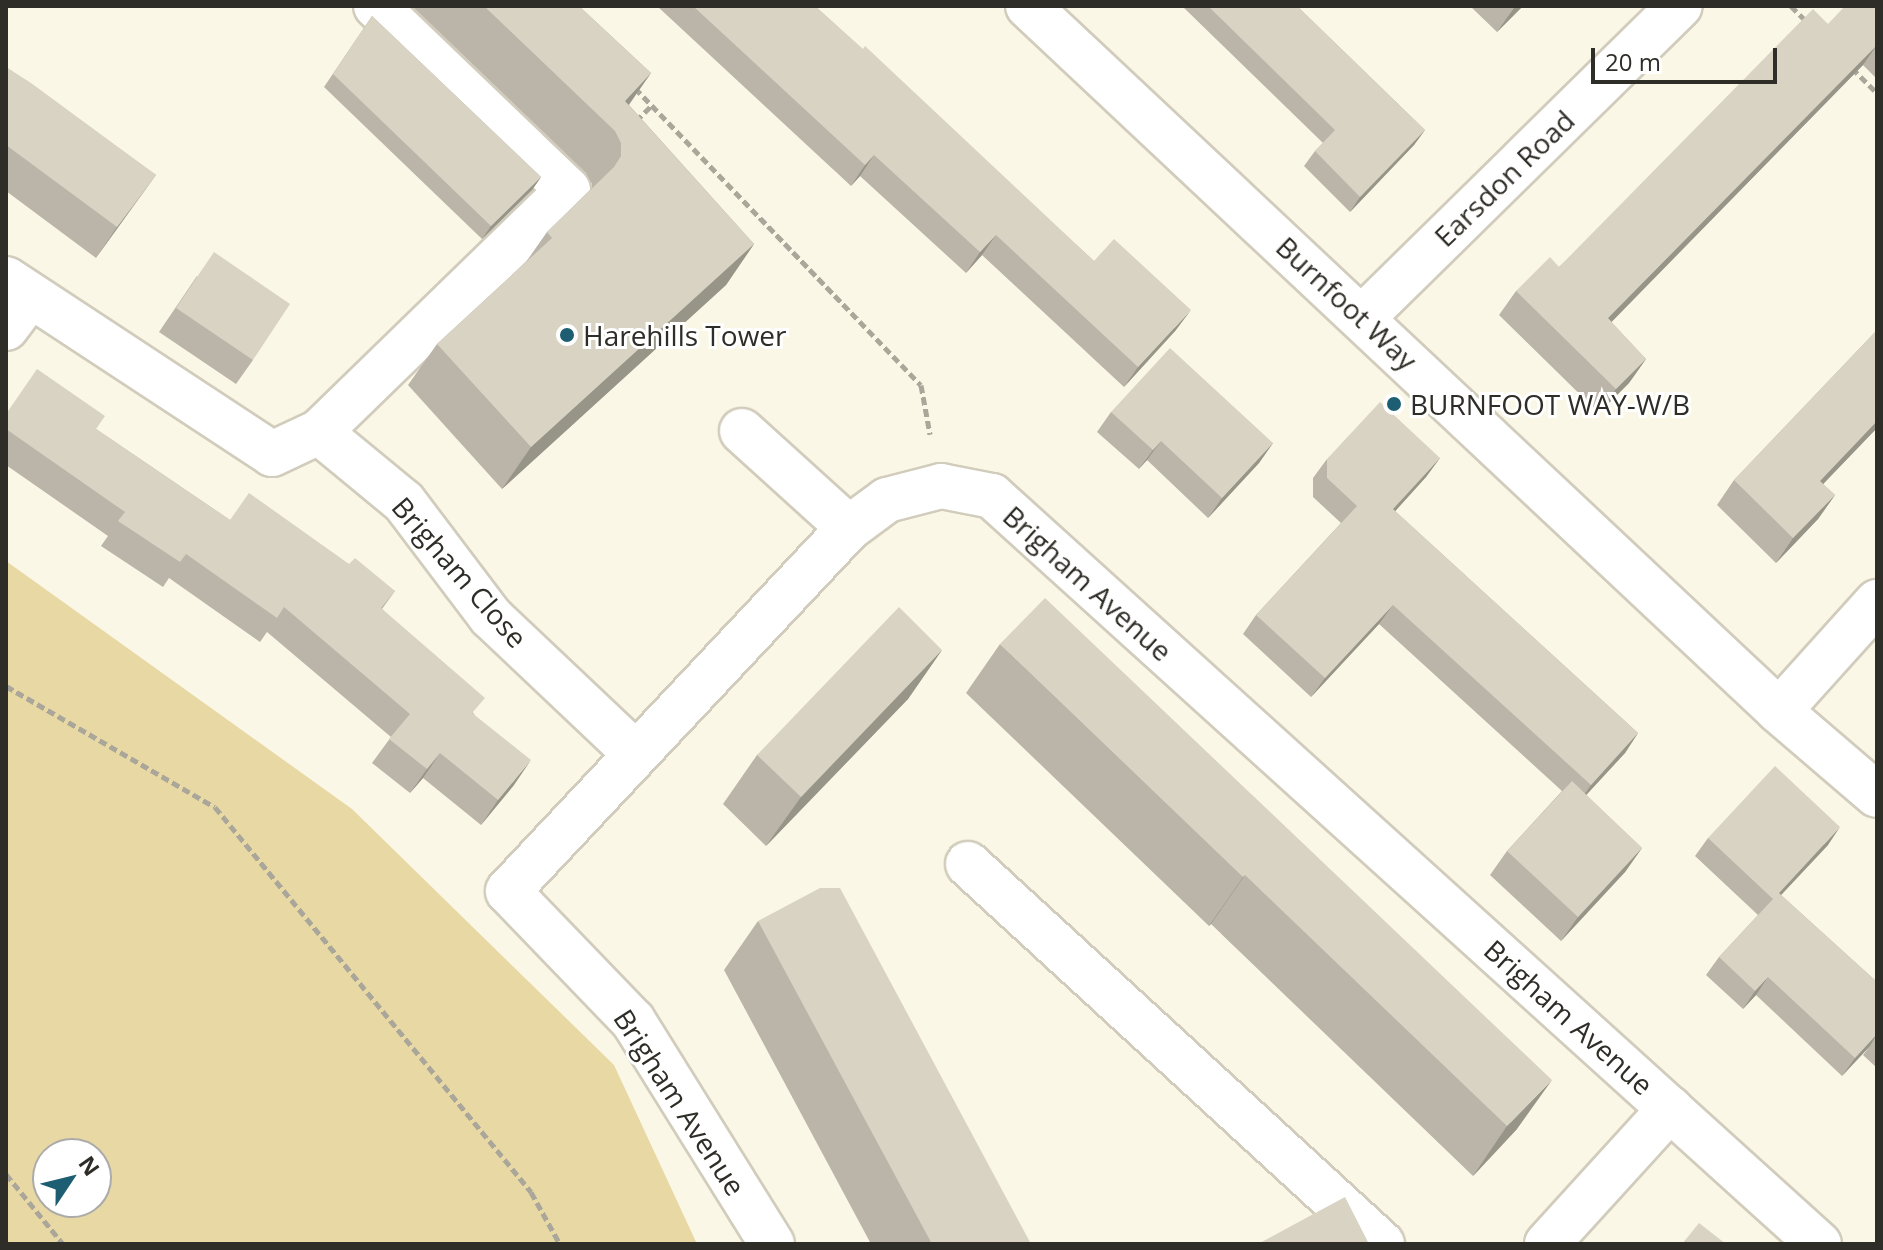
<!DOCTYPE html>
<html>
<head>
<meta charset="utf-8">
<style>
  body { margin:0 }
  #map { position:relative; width:1883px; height:1250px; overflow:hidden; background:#fbf7e6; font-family:"Open Sans",sans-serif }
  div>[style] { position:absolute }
  .green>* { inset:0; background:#e7d8a4 }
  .path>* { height:5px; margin-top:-2.5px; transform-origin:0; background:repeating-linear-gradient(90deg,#aaa79a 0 8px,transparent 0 12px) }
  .roads { filter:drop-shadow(2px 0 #d1ccbc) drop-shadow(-2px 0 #d1ccbc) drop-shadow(0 2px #d1ccbc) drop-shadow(0 -2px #d1ccbc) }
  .minor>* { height:44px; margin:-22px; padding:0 22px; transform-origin:22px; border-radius:22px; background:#fff }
  .wall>* { inset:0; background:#bab5a8 }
  .shaded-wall>* { inset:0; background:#979488 }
  .building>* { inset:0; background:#d8d3c3 }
  .dots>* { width:22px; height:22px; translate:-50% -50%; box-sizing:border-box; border:4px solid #fff; border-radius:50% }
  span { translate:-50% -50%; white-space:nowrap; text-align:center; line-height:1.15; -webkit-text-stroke:6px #fff; paint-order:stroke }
  .street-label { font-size:28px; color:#2f2d27 }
  .poi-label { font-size:28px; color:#2f2d27 }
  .left { translate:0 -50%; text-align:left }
  .frame { position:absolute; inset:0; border:8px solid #2f2d27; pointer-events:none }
  .north { position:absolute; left:32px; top:1138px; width:80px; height:80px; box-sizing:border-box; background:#fff; border:2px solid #acaba9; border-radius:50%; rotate:55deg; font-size:22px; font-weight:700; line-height:32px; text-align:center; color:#2f2d27 }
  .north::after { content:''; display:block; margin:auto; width:28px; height:36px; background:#1d5e73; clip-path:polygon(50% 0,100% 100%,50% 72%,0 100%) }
  .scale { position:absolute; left:1591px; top:48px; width:186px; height:36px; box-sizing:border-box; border:4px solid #2f2d27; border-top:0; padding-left:10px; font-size:24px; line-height:28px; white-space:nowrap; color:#2f2d27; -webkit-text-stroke:6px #fff; paint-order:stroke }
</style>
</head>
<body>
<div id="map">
  <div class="green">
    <i style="clip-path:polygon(evenodd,6px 561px,352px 809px,614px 1065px,697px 1244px,6px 1244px,6px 561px,48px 1154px,96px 1154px,96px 1202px,48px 1202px,48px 1154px)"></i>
  </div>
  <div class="path">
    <i style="left:1791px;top:6px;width:21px;rotate:45deg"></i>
    <i style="left:1852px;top:68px;width:35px;rotate:45deg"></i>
    <i style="left:635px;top:88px;width:412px;rotate:46.1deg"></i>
    <i style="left:921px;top:385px;width:50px;rotate:79.6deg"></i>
    <i style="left:636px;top:121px;width:23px;rotate:-45deg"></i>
    <i style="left:6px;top:686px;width:241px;rotate:30.1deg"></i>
    <i style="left:215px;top:807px;width:498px;rotate:50.6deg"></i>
    <i style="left:531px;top:1192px;width:60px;rotate:60.9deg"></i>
    <i style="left:6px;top:1174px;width:90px;rotate:50.8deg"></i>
  </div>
  <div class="roads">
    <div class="minor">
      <i style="left:1028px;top:6px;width:1030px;rotate:43.19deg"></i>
      <i style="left:1779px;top:711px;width:129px;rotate:40.6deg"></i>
      <i style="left:6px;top:279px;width:318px;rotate:33.3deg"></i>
      <i style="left:272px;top:454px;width:52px;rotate:-25.1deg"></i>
      <i style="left:319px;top:432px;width:110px;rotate:39.5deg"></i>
      <i style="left:404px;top:502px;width:144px;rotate:52.9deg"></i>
      <i style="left:491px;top:617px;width:198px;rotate:43.4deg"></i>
      <i style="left:1363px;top:317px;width:444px;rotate:-44.5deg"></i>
      <i style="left:6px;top:328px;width:39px;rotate:-53deg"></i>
      <i style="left:742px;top:431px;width:144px;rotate:42.2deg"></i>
      <i style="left:319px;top:432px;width:347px;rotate:-44.2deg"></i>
      <i style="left:568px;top:190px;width:266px;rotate:-136.2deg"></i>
      <i style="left:1779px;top:711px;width:147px;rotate:-48deg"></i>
      <i style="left:968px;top:864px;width:562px;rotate:42.55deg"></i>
      <i style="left:772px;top:1244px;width:263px;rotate:-121.9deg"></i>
      <i style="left:633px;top:1021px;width:180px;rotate:-133.9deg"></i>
      <i style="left:508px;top:891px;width:498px;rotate:-46.8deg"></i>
      <i style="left:849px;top:528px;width:47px;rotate:-36.4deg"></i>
      <i style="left:887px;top:500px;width:56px;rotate:-14.5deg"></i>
      <i style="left:941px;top:486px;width:52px;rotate:11.1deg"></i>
      <i style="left:992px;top:496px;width:1115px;rotate:42.13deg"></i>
      <i style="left:1547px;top:1244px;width:183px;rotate:-47.7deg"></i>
    </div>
  </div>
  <div class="wall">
    <i style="clip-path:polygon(412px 6px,579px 6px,651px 73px,629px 105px,754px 244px,726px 285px,502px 489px,408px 385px,437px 344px,526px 262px,547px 232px,592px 188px,592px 184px,586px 173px)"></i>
    <i style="clip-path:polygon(657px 6px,815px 6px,1094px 261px,1176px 330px,1124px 387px,982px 255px,966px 273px,860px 176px,851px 186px)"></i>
    <i style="clip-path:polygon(1182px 6px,1297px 6px,1425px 130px,1414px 145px,1350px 212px,1304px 166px,1315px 151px,1323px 143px)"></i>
    <i style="clip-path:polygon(1470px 6px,1523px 6px,1497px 32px)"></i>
    <i style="clip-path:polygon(1877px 6px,1877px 79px,1863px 65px,1611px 322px,1646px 359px,1629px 383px,1599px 413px,1499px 315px,1516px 291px,1559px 267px,1828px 24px)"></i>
    <i style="clip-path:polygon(372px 16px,541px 177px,532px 190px,482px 239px,324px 87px)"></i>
    <i style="clip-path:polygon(6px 67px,156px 175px,96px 258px,6px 191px)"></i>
    <i style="clip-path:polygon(197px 276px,253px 360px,236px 384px,159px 332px)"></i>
    <i style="clip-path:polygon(1877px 330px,1877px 428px,1823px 484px,1835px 495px,1818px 519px,1776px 563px,1717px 505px,1734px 480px)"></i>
    <i style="clip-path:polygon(1111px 412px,1273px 443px,1259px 463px,1208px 518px,1147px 460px,1139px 469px,1097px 432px)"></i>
    <i style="clip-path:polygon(6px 413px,96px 429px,230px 520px,349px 564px,395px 591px,382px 609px,474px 714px,514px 785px,481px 825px,423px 778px,410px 793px,372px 763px,391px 737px,267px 632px,260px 642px,169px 578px,163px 587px,101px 546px,108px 536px,6px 465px)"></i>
    <i style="clip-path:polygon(1440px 458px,1426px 477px,1395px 511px,1638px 733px,1625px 753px,1586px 795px,1642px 848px,1625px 872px,1561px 941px,1490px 875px,1507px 851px,1562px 791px,1379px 624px,1311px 697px,1243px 634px,1256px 615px,1341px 523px,1313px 497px,1313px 478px,1327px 459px)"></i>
    <i style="clip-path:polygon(1000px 644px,1517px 1129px,1473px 1176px,1211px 924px,1209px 926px,966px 693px)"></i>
    <i style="clip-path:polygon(942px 650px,908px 699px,766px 846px,723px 804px,757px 755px)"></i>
    <i style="clip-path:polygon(1708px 838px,1828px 845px,1781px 895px,1877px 982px,1877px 1068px,1863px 1055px,1870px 1046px,1842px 1076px,1756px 995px,1743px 1009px,1706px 975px,1719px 957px,1758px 915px,1695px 856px)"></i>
    <i style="clip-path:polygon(758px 921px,1031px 1244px,871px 1244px,724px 970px)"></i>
  </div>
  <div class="shaded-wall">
    <i style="clip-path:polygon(1516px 6px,1523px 6px,1497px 32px,1514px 8px)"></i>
    <i style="clip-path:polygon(1877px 45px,1863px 65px,1591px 343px,1608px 318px)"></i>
    <i style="clip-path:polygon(651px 73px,622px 114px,625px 101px)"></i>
    <i style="clip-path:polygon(1425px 130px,1414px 145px,1350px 212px,1360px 197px)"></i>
    <i style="clip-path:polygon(874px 155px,860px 176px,851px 186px,865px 165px)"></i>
    <i style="clip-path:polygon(156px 175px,134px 205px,96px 258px,117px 227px)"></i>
    <i style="clip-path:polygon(541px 177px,532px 190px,482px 239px,491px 226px)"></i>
    <i style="clip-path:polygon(996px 235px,982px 255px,966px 273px,980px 252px)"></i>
    <i style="clip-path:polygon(754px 244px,726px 285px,502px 489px,531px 447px)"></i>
    <i style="clip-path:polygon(1191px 310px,1176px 330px,1124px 387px,1138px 367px)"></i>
    <i style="clip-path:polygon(1646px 359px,1629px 383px,1599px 413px,1616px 389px)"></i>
    <i style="clip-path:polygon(1877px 421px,1877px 428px,1803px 505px,1820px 481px)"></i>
    <i style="clip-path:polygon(1161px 441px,1147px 460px,1139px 469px,1153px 450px)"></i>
    <i style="clip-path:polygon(1273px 443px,1259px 463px,1208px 518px,1222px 498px)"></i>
    <i style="clip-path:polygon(1440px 458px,1426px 477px,1380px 528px,1393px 509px)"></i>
    <i style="clip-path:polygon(1835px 495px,1818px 519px,1776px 563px,1793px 538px)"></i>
    <i style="clip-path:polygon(1393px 605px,1379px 624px,1311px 697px,1325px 678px)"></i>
    <i style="clip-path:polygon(942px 650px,908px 699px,766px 846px,801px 797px)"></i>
    <i style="clip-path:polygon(1638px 733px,1625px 753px,1577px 805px,1591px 785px)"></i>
    <i style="clip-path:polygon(440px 753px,423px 778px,410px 793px,427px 769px)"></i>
    <i style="clip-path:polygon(531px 760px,514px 785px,481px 825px,498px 800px)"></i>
    <i style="clip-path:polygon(1840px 827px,1828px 845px,1766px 911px,1779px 893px)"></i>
    <i style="clip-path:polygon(1642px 848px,1625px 872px,1561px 941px,1578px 917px)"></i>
    <i style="clip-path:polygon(1245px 875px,1211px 924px,1209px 926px,1243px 877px)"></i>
    <i style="clip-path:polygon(1768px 977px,1756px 995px,1743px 1009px,1755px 991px)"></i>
    <i style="clip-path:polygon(1877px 1034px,1870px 1046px,1842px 1076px,1855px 1058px)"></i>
    <i style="clip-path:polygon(1552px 1080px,1517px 1129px,1473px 1176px,1507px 1126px)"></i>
  </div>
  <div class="building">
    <i style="clip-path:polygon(484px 6px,579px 6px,651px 73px,625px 101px,754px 244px,531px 447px,437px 344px,552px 238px,547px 232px,614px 167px,621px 156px,621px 143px,615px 131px)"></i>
    <i style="clip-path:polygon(693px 6px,815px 6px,863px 49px,865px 46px,1094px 261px,1114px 239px,1191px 310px,1138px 367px,996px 235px,980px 252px,874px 155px,865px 165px)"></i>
    <i style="clip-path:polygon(1208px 6px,1297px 6px,1425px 130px,1360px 197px,1315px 151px,1335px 130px)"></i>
    <i style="clip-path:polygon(1845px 6px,1877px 6px,1877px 45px,1608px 318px,1646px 359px,1616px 389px,1516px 291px,1550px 257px,1559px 267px,1813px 9px,1828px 24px)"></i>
    <i style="clip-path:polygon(372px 16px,541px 177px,491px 226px,333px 74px)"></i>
    <i style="clip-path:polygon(6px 67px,31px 83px,156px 175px,117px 227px,6px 145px)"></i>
    <i style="clip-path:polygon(214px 252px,290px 304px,253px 360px,176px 308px)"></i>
    <i style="clip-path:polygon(1877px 330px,1877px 421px,1820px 481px,1835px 495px,1793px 538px,1734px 480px)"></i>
    <i style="clip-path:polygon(1170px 348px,1273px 443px,1222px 498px,1161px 441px,1153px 450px,1111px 412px)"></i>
    <i style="clip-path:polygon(37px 369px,105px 416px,96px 429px,230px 520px,249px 493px,349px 564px,355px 558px,395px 591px,381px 608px,485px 698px,472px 713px,531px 760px,498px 800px,440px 753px,427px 769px,389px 739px,410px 714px,284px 607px,277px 618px,186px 554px,180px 562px,118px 521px,125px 512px,6px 429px,6px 414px)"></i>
    <i style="clip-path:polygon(1380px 402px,1440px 458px,1393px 509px,1638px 733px,1591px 785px,1393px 605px,1325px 678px,1256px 615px,1357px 506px,1327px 478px,1327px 459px)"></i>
    <i style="clip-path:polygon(1045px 598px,1552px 1080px,1507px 1126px,1245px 875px,1243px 877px,1000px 644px)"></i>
    <i style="clip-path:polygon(899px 607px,942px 650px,801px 797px,757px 755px)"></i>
    <i style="clip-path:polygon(1775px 766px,1840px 827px,1779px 893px,1877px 982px,1877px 1034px,1855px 1058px,1768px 977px,1755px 991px,1719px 957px,1773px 899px,1708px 838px)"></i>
    <i style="clip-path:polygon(1572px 781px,1642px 848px,1578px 917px,1507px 851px)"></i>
    <i style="clip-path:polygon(820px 888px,840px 888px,1031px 1244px,932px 1244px,758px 921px)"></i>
    <i style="clip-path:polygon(1345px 1197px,1369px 1244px,1258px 1244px)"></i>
    <i style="clip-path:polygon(1699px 1223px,1726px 1244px,1682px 1244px)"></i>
  </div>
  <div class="dots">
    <i style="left:567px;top:335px;background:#1d5e73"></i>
    <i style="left:1394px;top:404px;background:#1d5e73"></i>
  </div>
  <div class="street-label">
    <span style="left:1504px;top:178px;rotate:-44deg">Earsdon Road</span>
    <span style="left:1347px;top:303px;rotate:43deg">Burnfoot Way</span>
    <span style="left:460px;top:572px;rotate:49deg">Brigham Close</span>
    <span style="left:1088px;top:583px;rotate:42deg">Brigham Avenue</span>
    <span style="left:1569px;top:1017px;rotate:42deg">Brigham Avenue</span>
    <span style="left:680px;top:1102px;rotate:57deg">Brigham Avenue</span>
  </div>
  <div class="poi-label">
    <span class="left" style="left:583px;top:335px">Harehills Tower</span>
    <span class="left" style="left:1410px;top:404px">BURNFOOT WAY-W/B</span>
  </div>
  <div class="frame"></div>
  <div class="north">N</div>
  <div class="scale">20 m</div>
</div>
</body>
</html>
